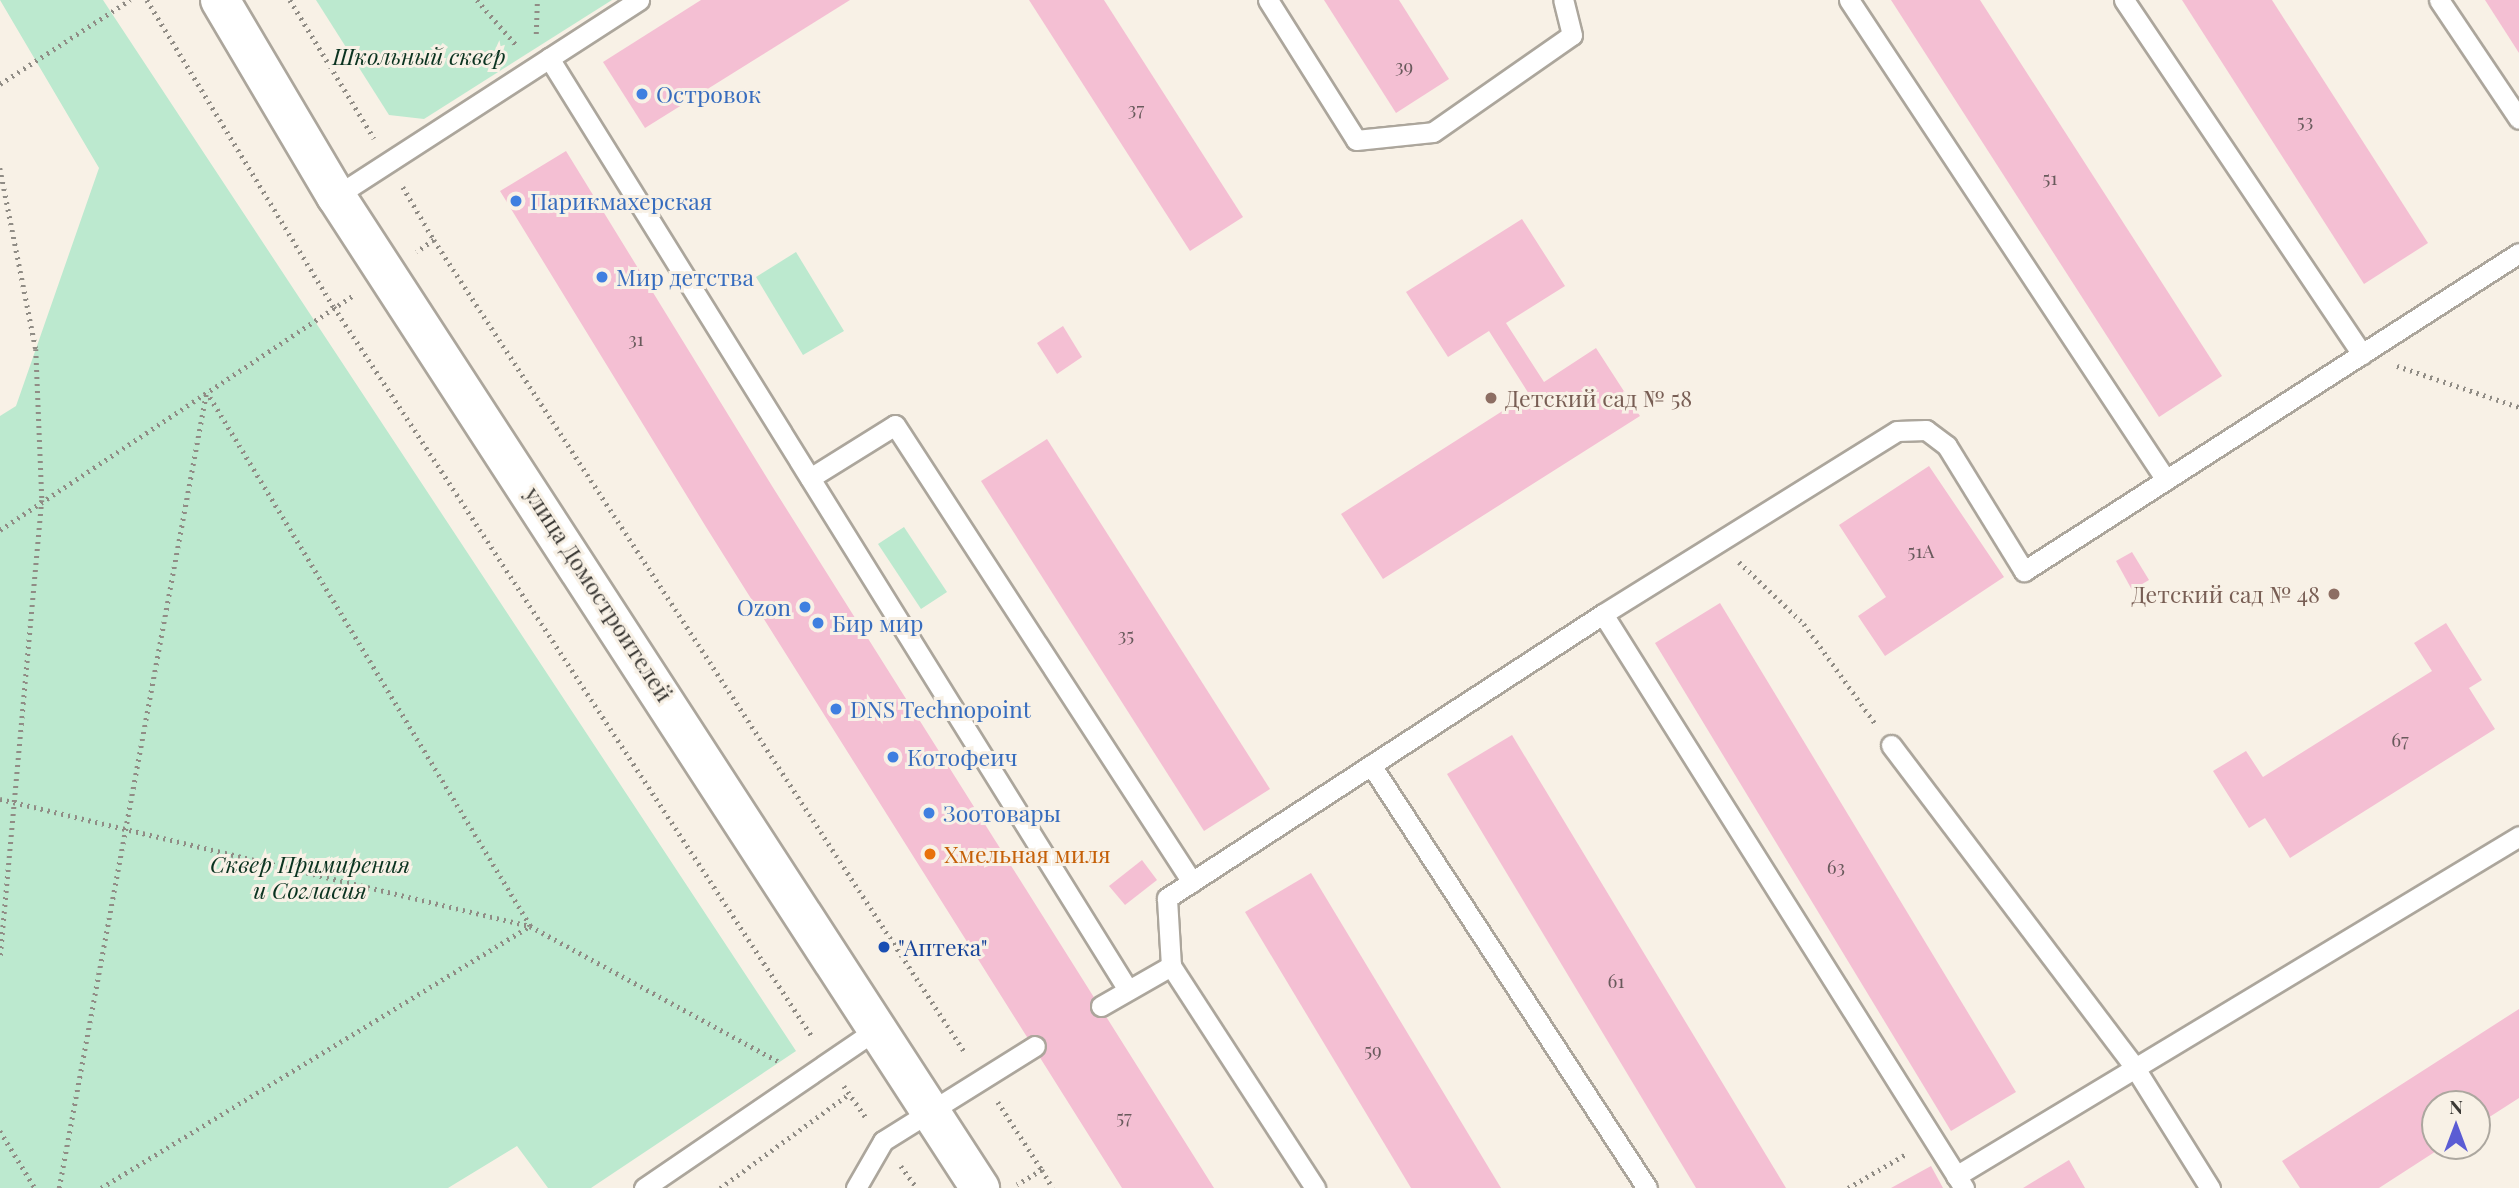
<!DOCTYPE html>
<html>
<head>
<meta charset="utf-8">
<style>
  body { margin:0 }
  #map { position:relative; width:2519px; height:1188px; overflow:hidden; background:#f8f1e6; font-family:"Playfair Display",serif }
  div>[style] { position:absolute }
  .green>* { inset:0; background:#bce9cf }
  .building>* { inset:0; background:#f4bfd3 }
  .path>* { height:4.5px; margin-top:-2.25px; transform-origin:0; background:repeating-linear-gradient(90deg,#908c85 0 2px,transparent 0 7px) }
  .roads { filter:drop-shadow(2px 0 #aca69c) drop-shadow(-2px 0 #aca69c) drop-shadow(0 2px #aca69c) drop-shadow(0 -2px #aca69c) }
  .service>* { height:19px; margin:-9.5px; padding:0 9.5px; transform-origin:9.5px; border-radius:9.5px; background:#fff }
  .tertiary>* { height:38px; margin:-19px; padding:0 19px; transform-origin:19px; border-radius:19px; background:#fff }
  .dots>* { width:19px; height:19px; translate:-50% -50%; box-sizing:border-box; border:4px solid #f8f1e6; border-radius:50% }
  span { translate:-50% -50%; white-space:nowrap; text-align:center; line-height:1.15; -webkit-text-stroke:6px #f8f1e6; paint-order:stroke }
  .number-label { font-size:19px; color:#695a5c }
  .number-label span { -webkit-text-stroke-width:0 }
  .park-label { font-size:23px; color:#0a3320; font-style:italic }
  .shop-label { font-size:23px; color:#366cbe }
  .left { translate:0 -50%; text-align:left }
  .right { translate:-100% -50%; text-align:right }
  .education-label { font-size:23px; color:#785e54 }
  .street-label { font-size:23px; color:#3b3935 }
  .food-label { font-size:23px; color:#c56008 }
  .transit-label { font-size:23px; color:#164399 }
  .north { position:absolute; left:2421px; top:1090px; width:70px; height:70px; box-sizing:border-box; background:#f8f1e6; border:2px solid #aca79f; border-radius:50%; rotate:0deg; font-size:19px; font-weight:700; line-height:28px; text-align:center; color:#3b3935 }
  .north::after { content:''; display:block; margin:auto; width:24px; height:32px; background:#5b5cd4; clip-path:polygon(50% 0,100% 100%,50% 72%,0 100%) }
</style>
</head>
<body>
<div id="map">
  <div class="green">
    <i style="clip-path:polygon(0 0,103px 0,796px 1051px,591px 1188px,548px 1188px,517px 1146px,448px 1188px,0 1188px,0 416px,16px 406px,99px 168px)"></i>
    <i style="clip-path:polygon(316px 0,612px 0,424px 119px,389px 115px)"></i>
    <i style="clip-path:polygon(796px 252px,844px 331px,803px 355px,756px 277px)"></i>
    <i style="clip-path:polygon(904px 527px,947px 592px,921px 609px,878px 544px)"></i>
  </div>
  <div class="building">
    <i style="clip-path:polygon(701px 0,850px 0,645px 128px,603px 62px)"></i>
    <i style="clip-path:polygon(1029px 0,1104px 0,1243px 217px,1190px 251px)"></i>
    <i style="clip-path:polygon(1324px 0,1399px 0,1449px 79px,1396px 113px)"></i>
    <i style="clip-path:polygon(1891px 0,1980px 0,2222px 376px,2159px 417px)"></i>
    <i style="clip-path:polygon(2182px 0,2272px 0,2428px 243px,2364px 284px)"></i>
    <i style="clip-path:polygon(2485px 0,2519px 0,2519px 53px)"></i>
    <i style="clip-path:polygon(566px 151px,772px 486px,1214px 1188px,1122px 1188px,706px 527px,500px 191px)"></i>
    <i style="clip-path:polygon(1522px 219px,1565px 286px,1506px 323px,1544px 382px,1596px 348px,1640px 416px,1383px 579px,1341px 514px,1529px 394px,1489px 331px,1448px 357px,1406px 292px)"></i>
    <i style="clip-path:polygon(1063px 326px,1082px 357px,1057px 374px,1037px 343px)"></i>
    <i style="clip-path:polygon(1047px 439px,1270px 789px,1204px 831px,981px 481px)"></i>
    <i style="clip-path:polygon(1929px 466px,2004px 577px,1885px 656px,1858px 616px,1886px 597px,1839px 525px)"></i>
    <i style="clip-path:polygon(2132px 552px,2149px 580px,2132px 590px,2116px 561px)"></i>
    <i style="clip-path:polygon(1720px 603px,2016px 1092px,1951px 1131px,1655px 643px)"></i>
    <i style="clip-path:polygon(2446px 623px,2482px 680px,2469px 688px,2495px 729px,2290px 858px,2265px 818px,2249px 828px,2213px 771px,2246px 751px,2263px 777px,2432px 671px,2414px 643px)"></i>
    <i style="clip-path:polygon(1512px 735px,1786px 1188px,1696px 1188px,1447px 774px)"></i>
    <i style="clip-path:polygon(1142px 860px,1157px 880px,1125px 905px,1109px 886px)"></i>
    <i style="clip-path:polygon(1311px 873px,1501px 1188px,1411px 1188px,1245px 912px)"></i>
    <i style="clip-path:polygon(2519px 1009px,2519px 1098px,2477px 1125px,2477px 1104px,2435px 1104px,2435px 1146px,2444px 1146px,2379px 1188px,2300px 1188px,2282px 1161px)"></i>
    <i style="clip-path:polygon(2069px 1160px,2085px 1188px,2023px 1188px)"></i>
    <i style="clip-path:polygon(1931px 1166px,1943px 1188px,1891px 1188px)"></i>
  </div>
  <div class="path">
    <i style="left:147px;top:0;width:359px;rotate:58.7deg"></i>
    <i style="left:334px;top:307px;width:874px;rotate:56.76deg"></i>
    <i style="left:290px;top:0;width:162px;rotate:58.7deg"></i>
    <i style="left:477px;top:0;width:62px;rotate:48.9deg"></i>
    <i style="left:536px;top:34px;width:34px;rotate:-88deg"></i>
    <i style="left:0;top:84px;width:155px;rotate:-32.9deg"></i>
    <i style="left:0;top:168px;width:185px;rotate:78.8deg"></i>
    <i style="left:36px;top:349px;width:151px;rotate:87.7deg"></i>
    <i style="left:42px;top:500px;width:460px;rotate:95.2deg"></i>
    <i style="left:403px;top:187px;width:61px;rotate:59.7deg"></i>
    <i style="left:434px;top:240px;width:21px;rotate:145deg"></i>
    <i style="left:434px;top:240px;width:972px;rotate:56.83deg"></i>
    <i style="left:2397px;top:366px;width:129px;rotate:18.6deg"></i>
    <i style="left:0;top:530px;width:426px;rotate:-33.6deg"></i>
    <i style="left:1739px;top:562px;width:90px;rotate:43.6deg"></i>
    <i style="left:1804px;top:624px;width:122px;rotate:54.4deg"></i>
    <i style="left:0;top:799px;width:545px;rotate:13.48deg"></i>
    <i style="left:530px;top:926px;width:284px;rotate:28.6deg"></i>
    <i style="left:844px;top:1086px;width:40px;rotate:55.1deg"></i>
    <i style="left:998px;top:1102px;width:81px;rotate:57.1deg"></i>
    <i style="left:1042px;top:1170px;width:29px;rotate:149deg"></i>
    <i style="left:0;top:1131px;width:67px;rotate:58.4deg"></i>
    <i style="left:901px;top:1166px;width:27px;rotate:54deg"></i>
    <i style="left:1042px;top:1170px;width:21px;rotate:59deg"></i>
    <i style="left:59px;top:1188px;width:807px;rotate:-79.51deg"></i>
    <i style="left:101px;top:1188px;width:503px;rotate:-31.41deg"></i>
    <i style="left:530px;top:926px;width:623px;rotate:-121.22deg"></i>
    <i style="left:720px;top:1188px;width:160px;rotate:-36.1deg"></i>
    <i style="left:1848px;top:1188px;width:69px;rotate:-30.3deg"></i>
  </div>
  <div class="roads">
    <div class="service">
      <i style="left:1268px;top:0;width:165px;rotate:57.8deg"></i>
      <i style="left:1356px;top:140px;width:77px;rotate:-5.9deg"></i>
      <i style="left:1433px;top:132px;width:169px;rotate:-34.9deg"></i>
      <i style="left:1572px;top:35px;width:36px;rotate:-104deg"></i>
      <i style="left:1849px;top:0;width:575px;rotate:56.56deg"></i>
      <i style="left:2124px;top:0;width:427px;rotate:56.1deg"></i>
      <i style="left:2439px;top:0;width:143px;rotate:56.1deg"></i>
      <i style="left:549px;top:58px;width:1097px;rotate:58.15deg"></i>
      <i style="left:336px;top:196px;width:361px;rotate:-32.9deg"></i>
      <i style="left:810px;top:478px;width:100px;rotate:-31.9deg"></i>
      <i style="left:895px;top:425px;width:545px;rotate:56.98deg"></i>
      <i style="left:1891px;top:745px;width:405px;rotate:52.9deg"></i>
      <i style="left:2135px;top:1068px;width:449px;rotate:-31.1deg"></i>
      <i style="left:1371px;top:765px;width:505px;rotate:56.88deg"></i>
      <i style="left:1171px;top:966px;width:265px;rotate:57deg"></i>
      <i style="left:1101px;top:1006px;width:81px;rotate:-29.7deg"></i>
      <i style="left:1171px;top:966px;width:68px;rotate:-93.4deg"></i>
      <i style="left:1167px;top:898px;width:520px;rotate:-33.08deg"></i>
      <i style="left:1956px;top:1176px;width:209px;rotate:-31.1deg"></i>
      <i style="left:2135px;top:1068px;width:142px;rotate:58deg"></i>
      <i style="left:644px;top:1188px;width:286px;rotate:-34.3deg"></i>
      <i style="left:856px;top:1188px;width:54px;rotate:-60.1deg"></i>
      <i style="left:883px;top:1141px;width:179px;rotate:-32deg"></i>
      <i style="left:1964px;top:1188px;width:678px;rotate:-122.17deg"></i>
      <i style="left:1603px;top:614px;width:346px;rotate:-31.9deg"></i>
      <i style="left:1897px;top:431px;width:29px;rotate:-2deg"></i>
      <i style="left:1926px;top:430px;width:26px;rotate:37deg"></i>
      <i style="left:1947px;top:446px;width:147px;rotate:58.4deg"></i>
      <i style="left:2024px;top:571px;width:588px;rotate:-32.72deg"></i>
    </div>
    <div class="tertiary">
      <i style="left:220px;top:0;width:228px;rotate:59.4deg"></i>
      <i style="left:336px;top:196px;width:1183px;rotate:57.01deg"></i>
    </div>
  </div>
  <div class="dots">
    <i style="left:642px;top:94px;background:#3f7fe0"></i>
    <i style="left:516px;top:201px;background:#3f7fe0"></i>
    <i style="left:602px;top:277px;background:#3f7fe0"></i>
    <i style="left:1491px;top:398px;background:#8d6e63"></i>
    <i style="left:2334px;top:594px;background:#8d6e63"></i>
    <i style="left:805px;top:607px;background:#3f7fe0"></i>
    <i style="left:818px;top:623px;background:#3f7fe0"></i>
    <i style="left:836px;top:709px;background:#3f7fe0"></i>
    <i style="left:893px;top:757px;background:#3f7fe0"></i>
    <i style="left:929px;top:813px;background:#3f7fe0"></i>
    <i style="left:930px;top:854px;background:#e8710a"></i>
    <i style="left:884px;top:947px;background:#1a4fb4"></i>
  </div>
  <div class="number-label">
    <span style="left:1404px;top:66px">39</span>
    <span style="left:1136px;top:109px">37</span>
    <span style="left:2305px;top:121px">53</span>
    <span style="left:2050px;top:178px">51</span>
    <span style="left:636px;top:339px">31</span>
    <span style="left:1921px;top:551px">51А</span>
    <span style="left:1126px;top:635px">35</span>
    <span style="left:2400px;top:740px">67</span>
    <span style="left:1836px;top:867px">63</span>
    <span style="left:1616px;top:981px">61</span>
    <span style="left:1373px;top:1050px">59</span>
    <span style="left:1124px;top:1117px">57</span>
  </div>
  <div class="park-label">
    <span style="left:419px;top:56px">Школьный сквер</span>
    <span style="left:310px;top:877px">Сквер Примирения<br>и Согласия</span>
  </div>
  <div class="shop-label">
    <span class="left" style="left:656px;top:94px">Островок</span>
    <span class="left" style="left:530px;top:201px">Парикмахерская</span>
    <span class="left" style="left:616px;top:277px">Мир детства</span>
    <span class="right" style="left:791px;top:607px">Ozon</span>
    <span class="left" style="left:832px;top:623px">Бир мир</span>
    <span class="left" style="left:850px;top:709px">DNS Technopoint</span>
    <span class="left" style="left:907px;top:757px">Котофеич</span>
    <span class="left" style="left:943px;top:813px">Зоотовары</span>
  </div>
  <div class="education-label">
    <span class="left" style="left:1505px;top:398px">Детский сад № 58</span>
    <span class="right" style="left:2320px;top:594px">Детский сад № 48</span>
  </div>
  <div class="street-label">
    <span style="left:599px;top:594px;rotate:57deg">улица Домостроителей</span>
  </div>
  <div class="food-label">
    <span class="left" style="left:944px;top:854px">Хмельная миля</span>
  </div>
  <div class="transit-label">
    <span class="left" style="left:898px;top:947px">"Аптека"</span>
  </div>
  <div class="north">N</div>
</div>
</body>
</html>
